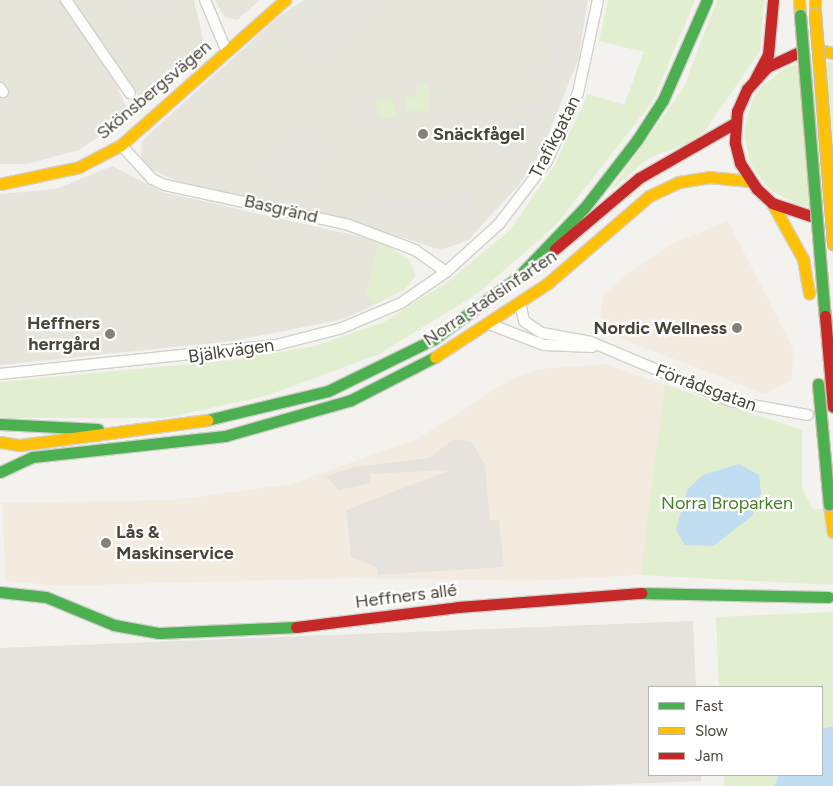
<!DOCTYPE html>
<html>
<head>
<meta charset="utf-8">
<style>
  body { margin:0 }
  #map { position:relative; width:833px; height:786px; overflow:hidden; background:#f4f2ee; font-family:Figtree,sans-serif }
  div>[style] { position:absolute }
  .residential>* { inset:0; background:#e7e4dc }
  .commercial>* { inset:0; background:#f3ebdf }
  .industrial>* { inset:0; background:#e6e2de }
  .green>* { inset:0; background:#e1eecf }
  .parking>* { inset:0; background:#e6e3df }
  .water>* { inset:0; background:#c0ddf1 }
  .roads { filter:drop-shadow(1px 0 #d2d0cb) drop-shadow(-1px 0 #d2d0cb) drop-shadow(0 1px #d2d0cb) drop-shadow(0 -1px #d2d0cb) }
  .street>* { height:10px; margin:-5px; padding:0 5px; transform-origin:5px; border-radius:5px; background:#fdfdfc }
  .fast>* { height:11px; margin:-5.5px; padding:0 5.5px; transform-origin:5.5px; border-radius:5.5px; background:#4caf50 }
  .slow>* { height:11px; margin:-5.5px; padding:0 5.5px; transform-origin:5.5px; border-radius:5.5px; background:#ffc107 }
  .jam>* { height:11px; margin:-5.5px; padding:0 5.5px; transform-origin:5.5px; border-radius:5.5px; background:#c62828 }
  .bridges { filter:drop-shadow(1px 0 #ccbfa9) drop-shadow(-1px 0 #ccbfa9) drop-shadow(0 1px #ccbfa9) drop-shadow(0 -1px #ccbfa9) }
  .fast-bridge>* { height:11px; margin:-5.5px; padding:0 5.5px; transform-origin:5.5px; border-radius:5.5px; background:#4caf50 }
  .slow-bridge>* { height:11px; margin:-5.5px; padding:0 5.5px; transform-origin:5.5px; border-radius:5.5px; background:#ffc107 }
  .jam-bridge>* { height:11px; margin:-5.5px; padding:0 5.5px; transform-origin:5.5px; border-radius:5.5px; background:#c62828 }
  .dots>* { width:14px; height:14px; translate:-50% -50%; box-sizing:border-box; border:2px solid #fff; border-radius:50% }
  span { translate:-50% -50%; white-space:nowrap; text-align:center; line-height:1.15; -webkit-text-stroke:4.5px #fff; paint-order:stroke }
  .street-label { font-size:18px; color:#4b4439 }
  .poi-label { font-size:18px; color:#4b4439; font-weight:700 }
  .left { translate:0 -50%; text-align:left }
  .right { translate:-100% -50%; text-align:right }
  .park-label { font-size:18px; color:#4a7f2a }
  .legend { position:absolute; left:648px; top:686px; width:175px; height:90px; box-sizing:border-box; background:#fff; border:1px solid #b7b4b0; margin:0; padding:6px 9px; list-style:none; font-size:15px; color:#4b4439 }
  .legend li { display:flex; align-items:center; gap:10px; height:25px }
  .legend b { width:25px; border:1px solid #b7b4b0 }
</style>
</head>
<body>
<div id="map">
  <div class="residential">
    <i style="clip-path:polygon(0 0,61px 0,109px 69px,130px 115px,79px 150px,27px 164px,0 164px)"></i>
    <i style="clip-path:polygon(73px 0,194px 0,203px 39px,201px 48px,139px 97px)"></i>
    <i style="clip-path:polygon(215px 0,260px 0,237px 20px,225px 17px)"></i>
    <i style="clip-path:polygon(304px 0,588px 0,578px 60px,542px 150px,518px 186px,468px 240px,441px 250px,335px 216px,191px 187px,146px 167px,141px 155px,142px 141px,279px 16px)"></i>
    <i style="clip-path:polygon(112px 166px,162px 192px,380px 241px,366px 292px,374px 305px,344px 319px,232px 341px,0 365px,0 194px,56px 189px)"></i>
  </div>
  <div class="commercial">
    <i style="clip-path:polygon(728px 221px,793px 348px,792px 380px,764px 394px,599px 330px,603px 296px,632px 270px,671px 244px)"></i>
    <i style="clip-path:polygon(607px 364px,665px 385px,640px 575px,530px 581px,353px 578px,54px 586px,6px 581px,2px 503px,173px 500px,291px 484px,417px 439px,510px 380px,539px 369px)"></i>
  </div>
  <div class="industrial">
    <i style="clip-path:polygon(693px 621px,696px 687px,649px 687px,649px 775px,701px 775px,701px 781px,574px 786px,0 786px,0 648px)"></i>
  </div>
  <div class="green">
    <i style="clip-path:polygon(608px 0,695px 0,653px 101px,556px 225px,478px 293px,379px 354px,269px 395px,165px 418px,0 418px,0 382px,232px 360px,315px 346px,382px 323px,449px 281px,510px 230px,554px 166px,588px 94px,624px 105px,644px 52px,599px 41px)"></i>
    <i style="clip-path:polygon(717px 0,764px 0,760px 51px,705px 131px,691px 142px,649px 158px,610px 191px,683px 89px)"></i>
    <i style="clip-path:polygon(819px 61px,833px 63px,833px 205px,816px 207px,798px 205px,770px 190px,750px 163px,744px 132px,752px 101px,761px 87px,787px 67px)"></i>
    <i style="clip-path:polygon(418px 85px,429px 85px,430px 111px,407px 111px,405px 99px,416px 96px)"></i>
    <i style="clip-path:polygon(392px 96px,397px 117px,380px 119px,375px 101px)"></i>
    <i style="clip-path:polygon(380px 241px,409px 260px,416px 276px,404px 290px,374px 305px,366px 293px)"></i>
    <i style="clip-path:polygon(665px 385px,802px 430px,802px 488px,813px 509px,833px 509px,833px 585px,640px 575px)"></i>
    <i style="clip-path:polygon(833px 612px,833px 726px,822px 729px,822px 687px,719px 687px,716px 617px)"></i>
    <i style="clip-path:polygon(724px 775px,779px 775px,774px 786px,724px 786px)"></i>
  </div>
  <div class="parking">
    <i style="clip-path:polygon(134px 0,167px 0,140px 19px,128px 4px)"></i>
    <i style="clip-path:polygon(312px 0,368px 0,374px 6px,365px 16px,370px 22px,322px 62px,288px 20px)"></i>
    <i style="clip-path:polygon(563px 0,583px 0,574px 53px,557px 94px,540px 85px,554px 52px)"></i>
    <i style="clip-path:polygon(531px 103px,550px 111px,515px 164px,501px 153px,489px 152px,513px 117px,523px 117px)"></i>
    <i style="clip-path:polygon(298px 132px,328px 155px,300px 191px,271px 169px)"></i>
    <i style="clip-path:polygon(464px 189px,473px 189px,472px 214px,462px 214px,462px 225px,378px 220px,378px 201px,450px 201px)"></i>
    <i style="clip-path:polygon(454px 439px,472px 442px,485px 465px,490px 520px,499px 520px,504px 567px,378px 575px,377px 567px,351px 557px,346px 510px,450px 470px,370px 474px,371px 483px,339px 490px,326px 476px,354px 467px,429px 458px)"></i>
  </div>
  <div class="water">
    <i style="clip-path:polygon(739px 464px,759px 475px,761px 493px,752px 516px,713px 546px,685px 545px,676px 530px,687px 490px,703px 475px)"></i>
    <i style="clip-path:polygon(833px 726px,833px 786px,774px 786px,779px 775px,822px 775px,822px 729px)"></i>
  </div>
  <div class="roads">
    <div class="street">
      <i style="left:66px;top:0;width:113px;rotate:55.5deg"></i>
      <i style="left:205px;top:0;width:56px;rotate:67.1deg"></i>
      <i style="left:0;top:88px;width:5px;rotate:53deg"></i>
      <i style="left:121px;top:145px;width:46px;rotate:47.6deg"></i>
      <i style="left:152px;top:179px;width:14px;rotate:25deg"></i>
      <i style="left:165px;top:185px;width:185px;rotate:12.2deg"></i>
      <i style="left:346px;top:224px;width:74px;rotate:20.6deg"></i>
      <i style="left:415px;top:250px;width:38px;rotate:35deg"></i>
      <i style="left:520px;top:303px;width:18px;rotate:77deg"></i>
      <i style="left:524px;top:321px;width:22px;rotate:34deg"></i>
      <i style="left:542px;top:333px;width:50px;rotate:10.4deg"></i>
      <i style="left:591px;top:342px;width:152px;rotate:22.9deg"></i>
      <i style="left:731px;top:401px;width:78px;rotate:10.3deg"></i>
      <i style="left:489px;top:324px;width:59px;rotate:20.9deg"></i>
      <i style="left:544px;top:345px;width:48px;rotate:2.4deg"></i>
      <i style="left:0;top:374px;width:278px;rotate:-6deg"></i>
      <i style="left:276px;top:345px;width:68px;rotate:-14.4deg"></i>
      <i style="left:342px;top:328px;width:64px;rotate:-23deg"></i>
      <i style="left:401px;top:303px;width:55px;rotate:-34.6deg"></i>
      <i style="left:446px;top:272px;width:72px;rotate:-42.2deg"></i>
      <i style="left:499px;top:224px;width:79px;rotate:-52.7deg"></i>
      <i style="left:547px;top:161px;width:75px;rotate:-65.5deg"></i>
      <i style="left:578px;top:93px;width:95px;rotate:-77.9deg"></i>
    </div>
    <div class="fast">
      <i style="left:516px;top:279px;width:100px;rotate:-46.2deg"></i>
      <i style="left:585px;top:207px;width:85px;rotate:-52.2deg"></i>
      <i style="left:637px;top:140px;width:48px;rotate:-57deg"></i>
      <i style="left:663px;top:100px;width:109px;rotate:-66.3deg"></i>
      <i style="left:207px;top:420px;width:124px;rotate:-13.5deg"></i>
      <i style="left:328px;top:391px;width:118px;rotate:-26.1deg"></i>
      <i style="left:434px;top:339px;width:113px;rotate:-36.4deg"></i>
      <i style="left:0;top:424px;width:98px;rotate:2.9deg"></i>
      <i style="left:0;top:472px;width:35px;rotate:-25deg"></i>
      <i style="left:32px;top:457px;width:194px;rotate:-6.2deg"></i>
      <i style="left:225px;top:436px;width:131px;rotate:-15.9deg"></i>
      <i style="left:351px;top:400px;width:94px;rotate:-27.1deg"></i>
      <i style="left:0;top:592px;width:46px;rotate:6.2deg"></i>
      <i style="left:46px;top:597px;width:74px;rotate:22.4deg"></i>
      <i style="left:114px;top:625px;width:46px;rotate:10.1deg"></i>
      <i style="left:159px;top:633px;width:137px;rotate:-2.5deg"></i>
      <i style="left:641px;top:593px;width:187px;rotate:1.2deg"></i>
    </div>
    <div class="slow">
      <i style="left:799px;top:0;width:15px;rotate:86deg"></i>
      <i style="left:815px;top:0;width:14px;rotate:90deg"></i>
      <i style="left:823px;top:51px;width:10px;rotate:11deg"></i>
      <i style="left:0;top:184px;width:81px;rotate:-12.1deg"></i>
      <i style="left:79px;top:167px;width:47px;rotate:-27.6deg"></i>
      <i style="left:121px;top:145px;width:219px;rotate:-41.5deg"></i>
      <i style="left:772px;top:203px;width:64px;rotate:61deg"></i>
      <i style="left:803px;top:259px;width:35px;rotate:80deg"></i>
      <i style="left:435px;top:357px;width:135px;rotate:-33.2deg"></i>
      <i style="left:548px;top:283px;width:133px;rotate:-40.7deg"></i>
      <i style="left:649px;top:196px;width:33px;rotate:-25deg"></i>
      <i style="left:679px;top:182px;width:30px;rotate:-9deg"></i>
      <i style="left:709px;top:177px;width:41px;rotate:5.6deg"></i>
      <i style="left:0;top:442px;width:20px;rotate:9deg"></i>
      <i style="left:20px;top:445px;width:189px;rotate:-7.6deg"></i>
      <i style="left:829px;top:505px;width:27px;rotate:82deg"></i>
    </div>
    <div class="jam">
      <i style="left:797px;top:53px;width:33px;rotate:155deg"></i>
      <i style="left:767px;top:67px;width:30px;rotate:132deg"></i>
      <i style="left:747px;top:89px;width:24px;rotate:114deg"></i>
      <i style="left:737px;top:111px;width:32px;rotate:94deg"></i>
      <i style="left:735px;top:143px;width:21px;rotate:76deg"></i>
      <i style="left:740px;top:163px;width:31px;rotate:57deg"></i>
      <i style="left:757px;top:189px;width:21px;rotate:43deg"></i>
      <i style="left:772px;top:203px;width:41px;rotate:18.4deg"></i>
      <i style="left:755px;top:79px;width:27px;rotate:-62deg"></i>
      <i style="left:768px;top:55px;width:55px;rotate:-84.8deg"></i>
      <i style="left:555px;top:249px;width:110px;rotate:-40.2deg"></i>
      <i style="left:639px;top:178px;width:111px;rotate:-29.8deg"></i>
      <i style="left:296px;top:627px;width:163px;rotate:-7deg"></i>
      <i style="left:458px;top:607px;width:184px;rotate:-4.4deg"></i>
    </div>
  </div>
  <div class="bridges">
    <div class="fast-bridge">
      <i style="left:800px;top:15px;width:302px;rotate:85.3deg"></i>
      <i style="left:818px;top:384px;width:121px;rotate:84.8deg"></i>
    </div>
    <div class="slow-bridge">
      <i style="left:815px;top:14px;width:231px;rotate:85.5deg"></i>
    </div>
    <div class="jam-bridge">
      <i style="left:825px;top:316px;width:91px;rotate:85deg"></i>
    </div>
  </div>
  <div class="dots">
    <i style="left:423px;top:134px;background:#868178"></i>
    <i style="left:737px;top:328px;background:#868178"></i>
    <i style="left:110px;top:334px;background:#868178"></i>
    <i style="left:106px;top:543px;background:#868178"></i>
  </div>
  <div class="street-label">
    <span style="left:154px;top:90px;rotate:-40deg">Skönsbergsvägen</span>
    <span style="left:555px;top:137px;rotate:-63deg">Trafikgatan</span>
    <span style="left:281px;top:209px;rotate:13deg">Basgränd</span>
    <span style="left:490px;top:298px;rotate:-34deg">Norra stadsinfarten</span>
    <span style="left:231px;top:351px;rotate:-8deg">Bjälkvägen</span>
    <span style="left:706px;top:388px;rotate:20deg">Förrådsgatan</span>
    <span style="left:406px;top:596px;rotate:-7deg">Heffners allé</span>
  </div>
  <div class="poi-label">
    <span class="left" style="left:433px;top:134px">Snäckfågel</span>
    <span class="right" style="left:100px;top:334px">Heffners<br>herrgård</span>
    <span class="right" style="left:727px;top:328px">Nordic Wellness</span>
    <span class="left" style="left:116px;top:543px">Lås &amp;<br>Maskinservice</span>
  </div>
  <div class="park-label">
    <span style="left:727px;top:503px">Norra Broparken</span>
  </div>
  <ul class="legend">
  <li><b style="height:6px;background:#4caf50"></b>Fast</li>
  <li><b style="height:6px;background:#ffc107"></b>Slow</li>
  <li><b style="height:6px;background:#c62828"></b>Jam</li>
  </ul>
</div>
</body>
</html>
